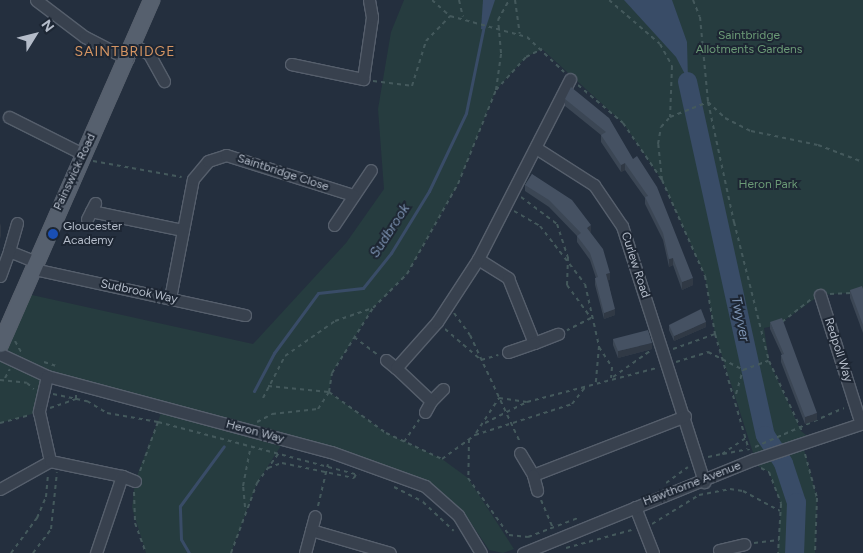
<!DOCTYPE html>
<html>
<head>
<meta charset="utf-8">
<style>
  body { margin:0 }
  #map { position:relative; width:863px; height:553px; overflow:hidden; background:#242f3e; font-family:Figtree,sans-serif }
  div>[style] { position:absolute }
  .green>* { inset:0; background:#263c3f }
  .water>* { inset:0; background:#394c67 }
  .stream>* { height:3px; margin:-1.5px; padding:0 1.5px; transform-origin:1.5px; border-radius:1.5px; background:#394c67 }
  .river>* { height:19px; margin:-9.5px; padding:0 9.5px; transform-origin:9.5px; border-radius:9.5px; background:#394c67 }
  .path>* { height:2px; margin-top:-1px; transform-origin:0; background:repeating-linear-gradient(90deg,#44595c 0 4px,transparent 0 8px) }
  .roads { filter:drop-shadow(1px 0 #565f6c) drop-shadow(-1px 0 #565f6c) drop-shadow(0 1px #565f6c) drop-shadow(0 -1px #565f6c) }
  .minor>* { height:11px; margin:-5.5px; padding:0 5.5px; transform-origin:5.5px; border-radius:5.5px; background:#38414e }
  .major>* { height:15px; margin:-7.5px; padding:0 7.5px; transform-origin:7.5px; border-radius:7.5px; background:#56606e }
  .wall>* { inset:0; background:#3b4654 }
  .shaded-wall>* { inset:0; background:#303945 }
  .building>* { inset:0; background:#455162 }
  .dots>* { width:14px; height:14px; translate:-50% -50%; box-sizing:border-box; border:2px solid #1d2633; border-radius:50% }
  span { translate:-50% -50%; white-space:nowrap; text-align:center; line-height:1.15; -webkit-text-stroke:4px #1d2633; paint-order:stroke }
  .park-label { font-size:12px; color:#6b9a76 }
  .street-label { font-size:12px; color:#b4bcc9 }
  .poi-label { font-size:12px; color:#b4bcc9 }
  .left { translate:0 -50%; text-align:left }
  .neighbourhood-label { font-size:14px; color:#d59563; letter-spacing:1px }
  .water-label { font-size:14px; color:#7c92b1; font-style:italic }
  .north { position:absolute; left:10px; top:10px; width:50px; height:50px; -webkit-text-stroke:4px #1d2633; paint-order:stroke; rotate:54deg; font-size:14px; font-weight:700; line-height:20px; text-align:center; color:#b4bcc9 }
  .north::after { content:''; display:block; margin:auto; width:18px; height:22px; background:#b4bcc9; clip-path:polygon(50% 0,100% 100%,50% 72%,0 100%) }
</style>
</head>
<body>
<div id="map">
  <div class="green">
    <i style="clip-path:polygon(404px 0,863px 0,863px 292px,820px 295px,778px 325px,764px 328px,769px 361px,801px 431px,811px 439px,802px 442px,817px 498px,815px 553px,778px 553px,781px 504px,769px 472px,750px 462px,755px 459px,715px 334px,705px 276px,662px 180px,623px 123px,542px 49px,526px 57px,496px 90px,458px 184px,407px 274px,373px 308px,332px 373px,329px 392px,386px 433px,442px 459px,468px 478px,514px 549px,503px 553px,489px 550px,463px 511px,427px 481px,284px 441px,257px 483px,231px 553px,146px 553px,132px 508px,135px 481px,163px 408px,47px 376px,39px 412px,0 423px,0 344px,23px 293px,253px 344px,346px 243px,384px 189px,378px 109px,391px 32px)"></i>
  </div>
  <div class="water">
    <i style="clip-path:polygon(483px 0,495px 0,485px 30px,481px 29px)"></i>
    <i style="clip-path:polygon(624px 0,672px 0,687px 42px,688px 80px,676px 57px)"></i>
  </div>
  <div class="stream">
    <i style="left:254px;top:391px;width:43px;rotate:-62.2deg"></i>
    <i style="left:274px;top:353px;width:74px;rotate:-53.7deg"></i>
    <i style="left:318px;top:293px;width:45px;rotate:-6.3deg"></i>
    <i style="left:363px;top:288px;width:45px;rotate:-51.3deg"></i>
    <i style="left:391px;top:253px;width:73px;rotate:-58.5deg"></i>
    <i style="left:429px;top:191px;width:86px;rotate:-64.6deg"></i>
    <i style="left:466px;top:113px;width:85px;rotate:-78.4deg"></i>
    <i style="left:189px;top:553px;width:16px;rotate:-120deg"></i>
    <i style="left:181px;top:539px;width:33px;rotate:-92deg"></i>
    <i style="left:180px;top:506px;width:74px;rotate:-53.7deg"></i>
  </div>
  <div class="river">
    <i style="left:687px;top:81px;width:362px;rotate:77.6deg"></i>
    <i style="left:765px;top:435px;width:33px;rotate:57deg"></i>
    <i style="left:783px;top:463px;width:41px;rotate:71.6deg"></i>
    <i style="left:796px;top:502px;width:51px;rotate:92.2deg"></i>
  </div>
  <div class="path">
    <i style="left:432px;top:0;width:24px;rotate:42deg"></i>
    <i style="left:450px;top:16px;width:80px;rotate:15.3deg"></i>
    <i style="left:527px;top:37px;width:51px;rotate:43.4deg"></i>
    <i style="left:459px;top:0;width:17px;rotate:77deg"></i>
    <i style="left:515px;top:0;width:34px;rotate:82deg"></i>
    <i style="left:609px;top:0;width:67px;rotate:40.8deg"></i>
    <i style="left:660px;top:44px;width:25px;rotate:61deg"></i>
    <i style="left:672px;top:66px;width:51px;rotate:92.2deg"></i>
    <i style="left:693px;top:0;width:18px;rotate:68deg"></i>
    <i style="left:700px;top:17px;width:85px;rotate:84.6deg"></i>
    <i style="left:708px;top:102px;width:123px;rotate:77.8deg"></i>
    <i style="left:734px;top:222px;width:143px;rotate:75.9deg"></i>
    <i style="left:769px;top:361px;width:77px;rotate:64.8deg"></i>
    <i style="left:373px;top:81px;width:39px;rotate:7deg"></i>
    <i style="left:412px;top:86px;width:47px;rotate:-72.7deg"></i>
    <i style="left:426px;top:41px;width:35px;rotate:-46deg"></i>
    <i style="left:578px;top:85px;width:59px;rotate:40.2deg"></i>
    <i style="left:623px;top:123px;width:69px;rotate:55.6deg"></i>
    <i style="left:662px;top:180px;width:105px;rotate:65.9deg"></i>
    <i style="left:705px;top:276px;width:59px;rotate:80.2deg"></i>
    <i style="left:715px;top:334px;width:121px;rotate:73.7deg"></i>
    <i style="left:496px;top:90px;width:37px;rotate:-82deg"></i>
    <i style="left:501px;top:53px;width:33px;rotate:-95deg"></i>
    <i style="left:498px;top:20px;width:23px;rotate:-61deg"></i>
    <i style="left:708px;top:102px;width:23px;rotate:43deg"></i>
    <i style="left:725px;top:118px;width:29px;rotate:27deg"></i>
    <i style="left:751px;top:131px;width:68px;rotate:11.8deg"></i>
    <i style="left:818px;top:145px;width:48px;rotate:20.7deg"></i>
    <i style="left:93px;top:161px;width:90px;rotate:10.2deg"></i>
    <i style="left:662px;top:180px;width:36px;rotate:-96deg"></i>
    <i style="left:658px;top:144px;width:17px;rotate:-80deg"></i>
    <i style="left:661px;top:127px;width:13px;rotate:-48deg"></i>
    <i style="left:670px;top:117px;width:41px;rotate:-21.5deg"></i>
    <i style="left:521px;top:197px;width:45px;rotate:36.9deg"></i>
    <i style="left:557px;top:224px;width:35px;rotate:72deg"></i>
    <i style="left:568px;top:257px;width:28px;rotate:92deg"></i>
    <i style="left:567px;top:285px;width:41px;rotate:54deg"></i>
    <i style="left:591px;top:318px;width:27px;rotate:153deg"></i>
    <i style="left:514px;top:211px;width:30px;rotate:30deg"></i>
    <i style="left:540px;top:226px;width:73px;rotate:52.2deg"></i>
    <i style="left:585px;top:284px;width:64px;rotate:77.3deg"></i>
    <i style="left:599px;top:346px;width:37px;rotate:95deg"></i>
    <i style="left:830px;top:294px;width:21px;rotate:-3deg"></i>
    <i style="left:454px;top:313px;width:27px;rotate:54deg"></i>
    <i style="left:470px;top:335px;width:118px;rotate:65deg"></i>
    <i style="left:782px;top:322px;width:36px;rotate:-38deg"></i>
    <i style="left:445px;top:329px;width:48px;rotate:40.7deg"></i>
    <i style="left:481px;top:360px;width:18px;rotate:-16deg"></i>
    <i style="left:354px;top:337px;width:30px;rotate:37deg"></i>
    <i style="left:15px;top:341px;width:13px;rotate:61deg"></i>
    <i style="left:599px;top:347px;width:24px;rotate:57deg"></i>
    <i style="left:612px;top:367px;width:11px;rotate:95deg"></i>
    <i style="left:673px;top:349px;width:45px;rotate:-19.7deg"></i>
    <i style="left:44px;top:362px;width:13px;rotate:18deg"></i>
    <i style="left:676px;top:362px;width:34px;rotate:-17deg"></i>
    <i style="left:708px;top:352px;width:39px;rotate:27deg"></i>
    <i style="left:743px;top:370px;width:27px;rotate:-20deg"></i>
    <i style="left:613px;top:377px;width:45px;rotate:-35.1deg"></i>
    <i style="left:5px;top:378px;width:10px;rotate:-61deg"></i>
    <i style="left:0;top:380px;width:27px;rotate:6deg"></i>
    <i style="left:27px;top:383px;width:9px;rotate:41deg"></i>
    <i style="left:268px;top:386px;width:61px;rotate:5.6deg"></i>
    <i style="left:329px;top:392px;width:70px;rotate:35.7deg"></i>
    <i style="left:386px;top:433px;width:62px;rotate:24.9deg"></i>
    <i style="left:442px;top:459px;width:41px;rotate:-36deg"></i>
    <i style="left:475px;top:435px;width:102px;rotate:-17.7deg"></i>
    <i style="left:572px;top:404px;width:23px;rotate:-52deg"></i>
    <i style="left:53px;top:394px;width:35px;rotate:12deg"></i>
    <i style="left:87px;top:401px;width:23px;rotate:31deg"></i>
    <i style="left:107px;top:413px;width:52px;rotate:10deg"></i>
    <i style="left:158px;top:422px;width:208px;rotate:14.8deg"></i>
    <i style="left:736px;top:394px;width:25px;rotate:-74deg"></i>
    <i style="left:263px;top:398px;width:47px;rotate:-62.4deg"></i>
    <i style="left:285px;top:356px;width:61px;rotate:-35deg"></i>
    <i style="left:335px;top:321px;width:40px;rotate:-18.9deg"></i>
    <i style="left:50px;top:408px;width:28px;rotate:-19deg"></i>
    <i style="left:76px;top:399px;width:6px;rotate:-90deg"></i>
    <i style="left:257px;top:422px;width:17px;rotate:-28deg"></i>
    <i style="left:272px;top:414px;width:46px;rotate:-6.2deg"></i>
    <i style="left:318px;top:409px;width:20px;rotate:-57deg"></i>
    <i style="left:329px;top:392px;width:19px;rotate:-81deg"></i>
    <i style="left:332px;top:373px;width:77px;rotate:-57.8deg"></i>
    <i style="left:373px;top:308px;width:48px;rotate:-45deg"></i>
    <i style="left:407px;top:274px;width:103px;rotate:-60.5deg"></i>
    <i style="left:458px;top:184px;width:101px;rotate:-68deg"></i>
    <i style="left:496px;top:90px;width:45px;rotate:-47.7deg"></i>
    <i style="left:526px;top:57px;width:18px;rotate:-27deg"></i>
    <i style="left:0;top:423px;width:30px;rotate:-15deg"></i>
    <i style="left:485px;top:423px;width:45px;rotate:-26.6deg"></i>
    <i style="left:476px;top:433px;width:42px;rotate:-56.7deg"></i>
    <i style="left:499px;top:398px;width:28px;rotate:8deg"></i>
    <i style="left:527px;top:402px;width:134px;rotate:-14.7deg"></i>
    <i style="left:469px;top:439px;width:39px;rotate:91deg"></i>
    <i style="left:468px;top:478px;width:70px;rotate:54.3deg"></i>
    <i style="left:509px;top:535px;width:19px;rotate:6deg"></i>
    <i style="left:528px;top:537px;width:53px;rotate:-20.8deg"></i>
    <i style="left:404px;top:442px;width:27px;rotate:-56deg"></i>
    <i style="left:755px;top:447px;width:97px;rotate:-23.7deg"></i>
    <i style="left:723px;top:454px;width:25px;rotate:-11deg"></i>
    <i style="left:805px;top:454px;width:46px;rotate:74.7deg"></i>
    <i style="left:817px;top:498px;width:55px;rotate:92.1deg"></i>
    <i style="left:708px;top:457px;width:14px;rotate:-12deg"></i>
    <i style="left:722px;top:454px;width:30px;rotate:-34deg"></i>
    <i style="left:268px;top:468px;width:15px;rotate:-20deg"></i>
    <i style="left:282px;top:463px;width:74px;rotate:11.8deg"></i>
    <i style="left:354px;top:478px;width:4px;rotate:-63deg"></i>
    <i style="left:761px;top:468px;width:9px;rotate:27deg"></i>
    <i style="left:769px;top:472px;width:34px;rotate:69deg"></i>
    <i style="left:781px;top:504px;width:49px;rotate:93.5deg"></i>
    <i style="left:140px;top:471px;width:52px;rotate:-69.8deg"></i>
    <i style="left:666px;top:483px;width:27px;rotate:-36deg"></i>
    <i style="left:394px;top:487px;width:33px;rotate:27deg"></i>
    <i style="left:423px;top:502px;width:42px;rotate:43.1deg"></i>
    <i style="left:134px;top:492px;width:31px;rotate:88deg"></i>
    <i style="left:135px;top:523px;width:32px;rotate:70deg"></i>
    <i style="left:541px;top:500px;width:30px;rotate:67deg"></i>
    <i style="left:318px;top:506px;width:43px;rotate:-76.6deg"></i>
    <i style="left:245px;top:507px;width:21px;rotate:-95deg"></i>
    <i style="left:243px;top:486px;width:37px;rotate:-79deg"></i>
    <i style="left:652px;top:524px;width:55px;rotate:-31.7deg"></i>
    <i style="left:699px;top:495px;width:32px;rotate:-11deg"></i>
    <i style="left:730px;top:489px;width:13px;rotate:9deg"></i>
    <i style="left:743px;top:491px;width:42px;rotate:28.4deg"></i>
    <i style="left:754px;top:543px;width:25px;rotate:-7deg"></i>
    <i style="left:566px;top:548px;width:68px;rotate:-15.3deg"></i>
    <i style="left:11px;top:553px;width:44px;rotate:-53.4deg"></i>
    <i style="left:37px;top:518px;width:23px;rotate:-67deg"></i>
    <i style="left:46px;top:497px;width:23px;rotate:-85deg"></i>
    <i style="left:33px;top:553px;width:30px;rotate:-53deg"></i>
    <i style="left:51px;top:529px;width:57px;rotate:-84deg"></i>
    <i style="left:231px;top:553px;width:75px;rotate:-69.6deg"></i>
    <i style="left:257px;top:483px;width:37px;rotate:-54deg"></i>
  </div>
  <div class="roads">
    <div class="minor">
      <i style="left:36px;top:0;width:61px;rotate:37.1deg"></i>
      <i style="left:85px;top:37px;width:48px;rotate:27.1deg"></i>
      <i style="left:134px;top:45px;width:17px;rotate:31deg"></i>
      <i style="left:149px;top:54px;width:31px;rotate:61deg"></i>
      <i style="left:291px;top:64px;width:74px;rotate:11.8deg"></i>
      <i style="left:363px;top:79px;width:63px;rotate:-81.7deg"></i>
      <i style="left:372px;top:17px;width:17px;rotate:-100deg"></i>
      <i style="left:9px;top:117px;width:83px;rotate:26.6deg"></i>
      <i style="left:536px;top:148px;width:69px;rotate:32.5deg"></i>
      <i style="left:594px;top:185px;width:50px;rotate:55.7deg"></i>
      <i style="left:622px;top:226px;width:269px;rotate:72.2deg"></i>
      <i style="left:91px;top:211px;width:94px;rotate:11.7deg"></i>
      <i style="left:87px;top:219px;width:18px;rotate:-63deg"></i>
      <i style="left:17px;top:223px;width:29px;rotate:106deg"></i>
      <i style="left:9px;top:251px;width:29px;rotate:22deg"></i>
      <i style="left:334px;top:225px;width:66px;rotate:-56.1deg"></i>
      <i style="left:478px;top:259px;width:36px;rotate:32deg"></i>
      <i style="left:508px;top:278px;width:70px;rotate:68.2deg"></i>
      <i style="left:534px;top:343px;width:26px;rotate:-21deg"></i>
      <i style="left:34px;top:269px;width:216px;rotate:12.3deg"></i>
      <i style="left:0;top:276px;width:27px;rotate:-70deg"></i>
      <i style="left:820px;top:295px;width:135px;rotate:72.4deg"></i>
      <i style="left:170px;top:298px;width:121px;rotate:-79.1deg"></i>
      <i style="left:193px;top:179px;width:23px;rotate:-50deg"></i>
      <i style="left:208px;top:161px;width:19px;rotate:-18deg"></i>
      <i style="left:226px;top:155px;width:133px;rotate:17.5deg"></i>
      <i style="left:508px;top:352px;width:28px;rotate:-19deg"></i>
      <i style="left:0;top:354px;width:52px;rotate:25.1deg"></i>
      <i style="left:47px;top:376px;width:294px;rotate:15deg"></i>
      <i style="left:331px;top:452px;width:100px;rotate:19.9deg"></i>
      <i style="left:425px;top:486px;width:44px;rotate:41.3deg"></i>
      <i style="left:458px;top:515px;width:44px;rotate:58.8deg"></i>
      <i style="left:386px;top:360px;width:13px;rotate:39deg"></i>
      <i style="left:47px;top:376px;width:37px;rotate:103deg"></i>
      <i style="left:39px;top:412px;width:50px;rotate:77.3deg"></i>
      <i style="left:431px;top:401px;width:17px;rotate:-45deg"></i>
      <i style="left:425px;top:412px;width:13px;rotate:-61deg"></i>
      <i style="left:431px;top:401px;width:48px;rotate:-136.7deg"></i>
      <i style="left:396px;top:368px;width:62px;rotate:-48.3deg"></i>
      <i style="left:437px;top:322px;width:75px;rotate:-56.9deg"></i>
      <i style="left:478px;top:259px;width:202px;rotate:-62.9deg"></i>
      <i style="left:520px;top:453px;width:26px;rotate:59deg"></i>
      <i style="left:533px;top:475px;width:163px;rotate:-21.2deg"></i>
      <i style="left:533px;top:475px;width:16px;rotate:75deg"></i>
      <i style="left:122px;top:476px;width:14px;rotate:21deg"></i>
      <i style="left:0;top:489px;width:57px;rotate:-29.2deg"></i>
      <i style="left:50px;top:461px;width:74px;rotate:11.8deg"></i>
      <i style="left:122px;top:476px;width:81px;rotate:108.7deg"></i>
      <i style="left:635px;top:507px;width:49px;rotate:68.6deg"></i>
      <i style="left:311px;top:530px;width:82px;rotate:16.2deg"></i>
      <i style="left:719px;top:550px;width:26px;rotate:-13deg"></i>
      <i style="left:305px;top:553px;width:38px;rotate:-75deg"></i>
      <i style="left:523px;top:553px;width:250px;rotate:-22.1deg"></i>
      <i style="left:755px;top:459px;width:114px;rotate:-18.4deg"></i>
    </div>
    <div class="major">
      <i style="left:0;top:344px;width:376px;rotate:-66.3deg"></i>
    </div>
  </div>
  <div class="wall">
    <i style="clip-path:polygon(565px 99px,609px 118px,693px 285px,682px 290px,673px 265px,669px 267px,663px 240px,645px 204px,645px 198px,625px 170px,621px 172px,601px 142px,601px 135px,565px 106px)"></i>
    <i style="clip-path:polygon(532px 174px,591px 231px,590px 232px,610px 280px,608px 280px,615px 315px,604px 319px,595px 285px,595px 278px,596px 278px,590px 260px,577px 242px,577px 236px,549px 207px,525px 191px,525px 185px)"></i>
    <i style="clip-path:polygon(863px 289px,863px 333px,850px 298px,850px 290px)"></i>
    <i style="clip-path:polygon(770px 322px,817px 420px,805px 424px,781px 362px,781px 355px,782px 355px,770px 329px)"></i>
    <i style="clip-path:polygon(669px 325px,706px 327px,674px 341px,669px 330px)"></i>
    <i style="clip-path:polygon(613px 339px,652px 349px,618px 358px,613px 345px)"></i>
  </div>
  <div class="shaded-wall">
    <i style="clip-path:polygon(625px 163px,625px 170px,621px 172px,621px 165px)"></i>
    <i style="clip-path:polygon(1px 223px,1px 236px,0 239px,0 226px)"></i>
    <i style="clip-path:polygon(591px 225px,591px 231px,587px 235px,587px 228px)"></i>
    <i style="clip-path:polygon(673px 258px,673px 265px,669px 267px,669px 259px)"></i>
    <i style="clip-path:polygon(610px 273px,610px 280px,606px 281px,606px 274px)"></i>
    <i style="clip-path:polygon(693px 278px,693px 285px,682px 290px,682px 282px)"></i>
    <i style="clip-path:polygon(615px 309px,615px 315px,604px 319px,604px 313px)"></i>
    <i style="clip-path:polygon(706px 322px,706px 327px,674px 341px,674px 336px)"></i>
    <i style="clip-path:polygon(652px 343px,652px 349px,618px 358px,618px 351px)"></i>
    <i style="clip-path:polygon(817px 413px,817px 420px,805px 424px,805px 417px)"></i>
  </div>
  <div class="building">
    <i style="clip-path:polygon(571px 87px,609px 118px,633px 159px,637px 156px,657px 187px,693px 278px,682px 282px,673px 258px,669px 259px,663px 233px,645px 197px,648px 196px,625px 163px,621px 165px,601px 135px,606px 132px,565px 99px)"></i>
    <i style="clip-path:polygon(532px 174px,572px 200px,591px 225px,587px 228px,603px 249px,610px 273px,606px 274px,615px 309px,604px 313px,595px 278px,598px 277px,590px 253px,577px 236px,581px 233px,549px 200px,525px 185px)"></i>
    <i style="clip-path:polygon(862px 286px,863px 289px,863px 325px,850px 290px)"></i>
    <i style="clip-path:polygon(701px 309px,706px 322px,674px 336px,669px 325px)"></i>
    <i style="clip-path:polygon(782px 318px,817px 413px,805px 417px,781px 355px,784px 354px,770px 322px)"></i>
    <i style="clip-path:polygon(648px 330px,652px 343px,618px 351px,613px 339px)"></i>
  </div>
  <div class="dots">
    <i style="left:53px;top:234px;background:#1a4fb4"></i>
  </div>
  <div class="park-label">
    <span style="left:749px;top:43px">Saintbridge<br>Allotments Gardens</span>
    <span style="left:768px;top:185px">Heron Park</span>
  </div>
  <div class="street-label">
    <span style="left:75px;top:172px;rotate:-65deg">Painswick Road</span>
    <span style="left:283px;top:173px;rotate:18deg">Saintbridge Close</span>
    <span style="left:635px;top:265px;rotate:72deg">Curlew Road</span>
    <span style="left:139px;top:292px;rotate:12deg">Sudbrook Way</span>
    <span style="left:838px;top:350px;rotate:72deg">Redpoll Way</span>
    <span style="left:255px;top:432px;rotate:15deg">Heron Way</span>
    <span style="left:692px;top:484px;rotate:-21deg">Hawthorne Avenue</span>
  </div>
  <div class="poi-label">
    <span class="left" style="left:63px;top:234px">Gloucester<br>Academy</span>
  </div>
  <div class="neighbourhood-label">
    <span style="left:125px;top:52px">SAINTBRIDGE</span>
  </div>
  <div class="water-label">
    <span style="left:390px;top:231px;rotate:-57deg">Sudbrook</span>
    <span style="left:740px;top:319px;rotate:78deg">Twyver</span>
  </div>
  <div class="north">N</div>
</div>
</body>
</html>
